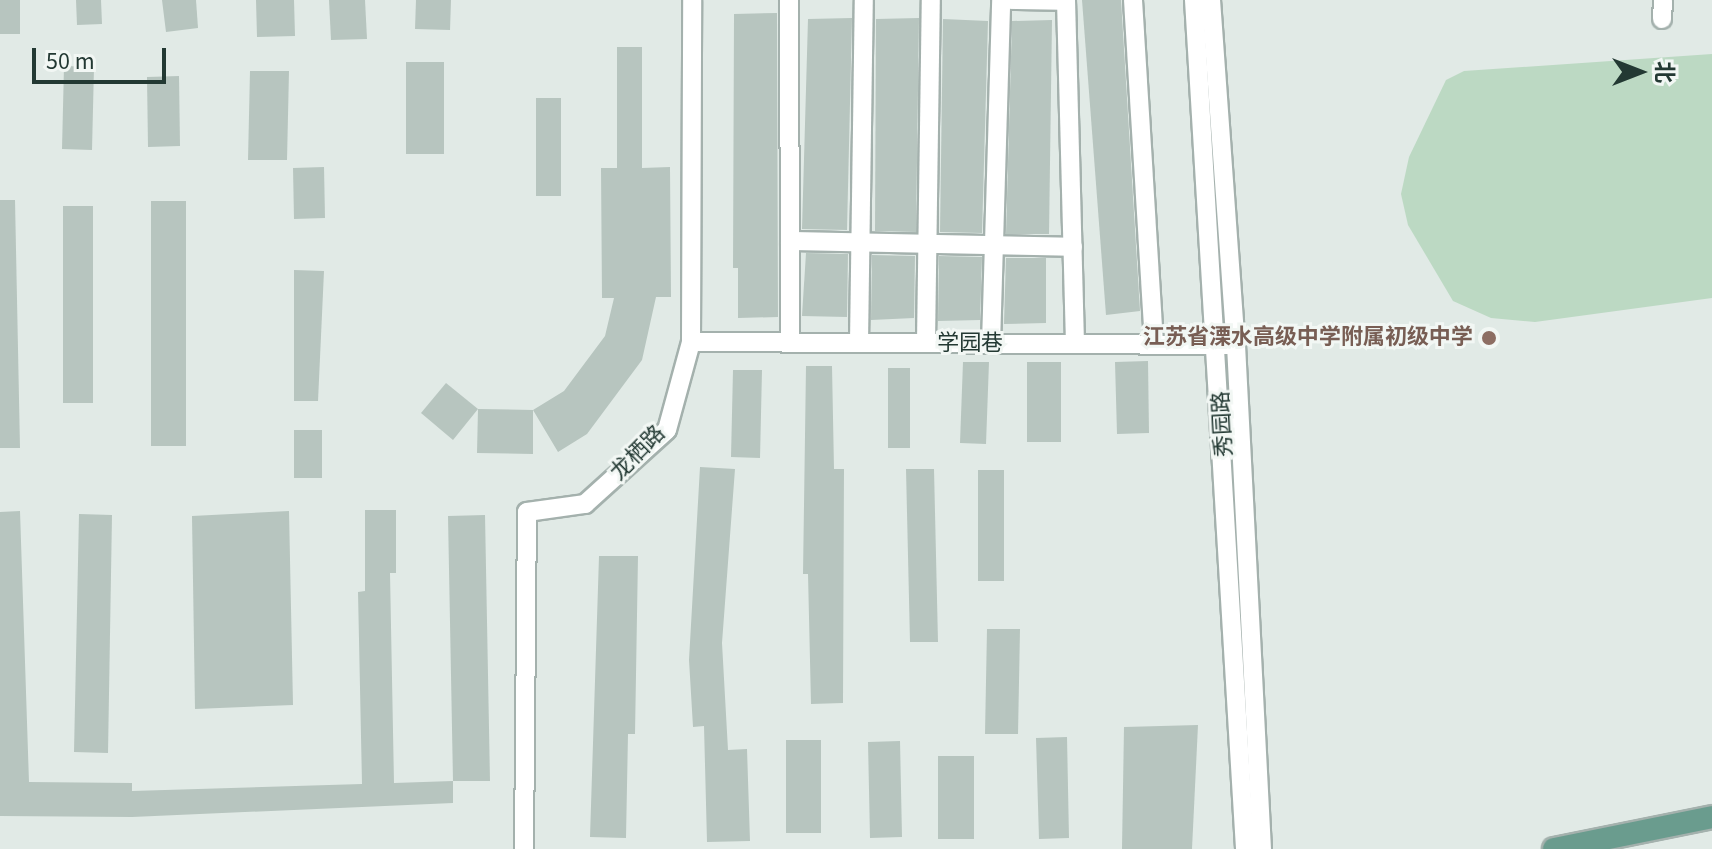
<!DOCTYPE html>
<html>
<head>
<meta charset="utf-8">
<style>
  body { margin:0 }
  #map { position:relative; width:1712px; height:849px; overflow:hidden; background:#e1eae6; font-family:"Source Sans 3","Noto Sans SC",sans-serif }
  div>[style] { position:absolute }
  .green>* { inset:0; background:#bcd9c3 }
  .building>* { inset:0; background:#b7c5bf }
  .roads { filter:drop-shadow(2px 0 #a4b1ad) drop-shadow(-2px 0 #a4b1ad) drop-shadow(0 2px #a4b1ad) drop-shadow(0 -2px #a4b1ad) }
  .minor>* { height:18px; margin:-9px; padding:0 9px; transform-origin:9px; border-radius:9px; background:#fff }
  .major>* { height:22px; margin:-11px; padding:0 11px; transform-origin:11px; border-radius:11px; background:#6a9c8e }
  .dots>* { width:22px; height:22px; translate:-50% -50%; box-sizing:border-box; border:4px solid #f2f7f4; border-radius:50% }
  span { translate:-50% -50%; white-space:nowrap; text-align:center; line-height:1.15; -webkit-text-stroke:6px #f2f7f4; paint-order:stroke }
  .education-label { font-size:22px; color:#785e54; font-weight:700 }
  .right { translate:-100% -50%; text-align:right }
  .street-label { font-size:22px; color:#233933 }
  .north { position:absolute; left:1600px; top:32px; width:80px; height:80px; -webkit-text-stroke:6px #f2f7f4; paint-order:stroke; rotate:90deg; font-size:22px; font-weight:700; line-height:32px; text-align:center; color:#233933 }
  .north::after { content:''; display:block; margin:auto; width:28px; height:36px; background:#233933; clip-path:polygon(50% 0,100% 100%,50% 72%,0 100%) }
  .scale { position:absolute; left:32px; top:48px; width:134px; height:36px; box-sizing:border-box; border:4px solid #233933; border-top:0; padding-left:10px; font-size:24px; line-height:28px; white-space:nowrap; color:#233933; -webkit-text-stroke:6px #f2f7f4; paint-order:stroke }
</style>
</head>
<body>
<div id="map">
  <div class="green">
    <i style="clip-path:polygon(1712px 54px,1712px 298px,1535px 322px,1491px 318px,1453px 301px,1408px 225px,1401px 194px,1409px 157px,1446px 80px,1464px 71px)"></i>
  </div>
  <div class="building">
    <i style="clip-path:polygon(0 0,20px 0,20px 34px,0 34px)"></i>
    <i style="clip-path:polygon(76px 0,101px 0,102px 24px,77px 25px)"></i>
    <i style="clip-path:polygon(162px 0,196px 0,198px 28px,166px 32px)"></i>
    <i style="clip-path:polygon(256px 0,294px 0,295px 36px,257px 37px)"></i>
    <i style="clip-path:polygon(329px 0,365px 0,367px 39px,331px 40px)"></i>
    <i style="clip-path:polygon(416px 0,451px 0,450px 30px,415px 29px)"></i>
    <i style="clip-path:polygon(1082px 0,1121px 0,1140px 311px,1106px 315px)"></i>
    <i style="clip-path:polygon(777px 13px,778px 317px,738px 318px,738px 268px,733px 268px,734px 14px)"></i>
    <i style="clip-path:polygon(852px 18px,847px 230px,802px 229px,808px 19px)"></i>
    <i style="clip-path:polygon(919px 18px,916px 232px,875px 231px,876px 19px)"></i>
    <i style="clip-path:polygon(943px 19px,988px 21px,982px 233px,940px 232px)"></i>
    <i style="clip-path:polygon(1052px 20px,1049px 234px,1006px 234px,1012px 21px)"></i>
    <i style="clip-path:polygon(617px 47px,642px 47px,642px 168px,670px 167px,671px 297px,656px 297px,642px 360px,587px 434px,558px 452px,533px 410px,564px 391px,605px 336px,614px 298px,602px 298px,601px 168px,617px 168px)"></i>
    <i style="clip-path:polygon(406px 62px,444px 62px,444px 154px,406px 154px)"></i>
    <i style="clip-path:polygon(64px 66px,94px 67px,92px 150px,62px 149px)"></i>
    <i style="clip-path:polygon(250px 71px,289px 71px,287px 160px,248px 160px)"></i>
    <i style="clip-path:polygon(179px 76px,180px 146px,148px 147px,147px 77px)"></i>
    <i style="clip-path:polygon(536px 98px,561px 98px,561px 196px,536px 196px)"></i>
    <i style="clip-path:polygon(324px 167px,325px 218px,294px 219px,293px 168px)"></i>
    <i style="clip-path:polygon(0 200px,15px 200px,20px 448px,0 448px)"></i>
    <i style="clip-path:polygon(151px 201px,186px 201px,186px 446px,151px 446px)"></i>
    <i style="clip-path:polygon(63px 206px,93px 206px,93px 403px,63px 403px)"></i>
    <i style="clip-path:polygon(806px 253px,848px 254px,847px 317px,802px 316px)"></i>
    <i style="clip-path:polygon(872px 255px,915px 256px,914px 318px,871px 320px)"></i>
    <i style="clip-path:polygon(939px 256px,982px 257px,980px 320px,938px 321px)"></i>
    <i style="clip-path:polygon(1006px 258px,1046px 258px,1046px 323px,1004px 324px)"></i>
    <i style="clip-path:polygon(294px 270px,324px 271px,318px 401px,294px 401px)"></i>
    <i style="clip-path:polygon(1148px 361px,1149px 433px,1117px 434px,1115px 362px)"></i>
    <i style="clip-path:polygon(963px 362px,989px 362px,986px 444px,960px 443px)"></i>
    <i style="clip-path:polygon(1027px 362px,1061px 362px,1061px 442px,1027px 442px)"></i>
    <i style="clip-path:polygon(806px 366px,832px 366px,834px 469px,844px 469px,843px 703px,811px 704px,808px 574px,803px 574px)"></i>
    <i style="clip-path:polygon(888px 368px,910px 368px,910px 448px,888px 448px)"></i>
    <i style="clip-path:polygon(733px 370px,762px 370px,760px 458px,731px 457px)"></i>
    <i style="clip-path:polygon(446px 383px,478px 409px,453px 440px,421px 413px)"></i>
    <i style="clip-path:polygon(478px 409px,533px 410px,533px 454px,477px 453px)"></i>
    <i style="clip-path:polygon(294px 430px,322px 430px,322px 478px,294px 478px)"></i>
    <i style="clip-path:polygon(700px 467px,735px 469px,722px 643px,728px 750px,747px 749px,750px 841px,707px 842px,704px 726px,693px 727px,689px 660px)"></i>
    <i style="clip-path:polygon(906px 469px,934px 469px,938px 642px,910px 642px)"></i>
    <i style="clip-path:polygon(978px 470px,1004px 470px,1004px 581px,978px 581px)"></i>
    <i style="clip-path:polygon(365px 510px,396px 510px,396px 573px,390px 573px,394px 783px,453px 781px,453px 803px,132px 817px,0 816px,0 512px,20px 511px,29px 782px,132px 783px,132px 791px,362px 784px,358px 592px,365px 591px)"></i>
    <i style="clip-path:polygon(289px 511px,293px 705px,195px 709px,192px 516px)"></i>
    <i style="clip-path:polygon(79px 514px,112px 515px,108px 753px,74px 752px)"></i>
    <i style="clip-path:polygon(485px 515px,490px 781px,453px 781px,448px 516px)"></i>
    <i style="clip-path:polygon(599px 556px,638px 556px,635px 734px,628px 734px,626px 838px,590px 837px)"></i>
    <i style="clip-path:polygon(987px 629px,1020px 629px,1018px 734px,985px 734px)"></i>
    <i style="clip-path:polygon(1198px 725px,1192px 849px,1122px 849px,1124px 727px)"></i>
    <i style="clip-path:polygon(1067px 737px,1069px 838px,1039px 839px,1036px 738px)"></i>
    <i style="clip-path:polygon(786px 740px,821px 740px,821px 833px,786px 833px)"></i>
    <i style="clip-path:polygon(900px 741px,902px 837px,870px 838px,868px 742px)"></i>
    <i style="clip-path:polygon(938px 756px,974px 756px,974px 839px,938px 839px)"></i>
  </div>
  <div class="roads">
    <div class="minor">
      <i style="left:789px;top:0;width:343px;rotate:89.8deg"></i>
      <i style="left:1011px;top:0;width:55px;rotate:1deg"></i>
      <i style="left:1066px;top:0;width:344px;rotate:88.5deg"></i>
      <i style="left:1133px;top:0;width:345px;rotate:86.5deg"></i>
      <i style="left:1194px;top:0;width:851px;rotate:86.56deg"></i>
      <i style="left:1211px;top:0;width:346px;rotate:85.9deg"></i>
      <i style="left:1236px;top:345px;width:505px;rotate:87.05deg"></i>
      <i style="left:1662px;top:19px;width:19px;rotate:-87deg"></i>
      <i style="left:790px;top:241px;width:283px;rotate:1.2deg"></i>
      <i style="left:691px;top:342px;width:539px;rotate:0.32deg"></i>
      <i style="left:859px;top:343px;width:343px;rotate:-89.2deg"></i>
      <i style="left:926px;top:343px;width:343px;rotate:-89.2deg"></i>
      <i style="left:991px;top:344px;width:344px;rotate:-88.3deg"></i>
      <i style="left:524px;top:849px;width:337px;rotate:-89.5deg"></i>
      <i style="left:527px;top:512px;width:59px;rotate:-7.9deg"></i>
      <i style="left:585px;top:504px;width:110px;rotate:-42.1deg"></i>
      <i style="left:667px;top:430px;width:91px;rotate:-74.7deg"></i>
      <i style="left:691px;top:342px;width:342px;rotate:-89.8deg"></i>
    </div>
    <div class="major">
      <i style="left:1554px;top:849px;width:161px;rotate:-11.4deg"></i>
    </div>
  </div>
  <div class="dots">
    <i style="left:1489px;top:338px;background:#8d6e63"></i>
  </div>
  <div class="education-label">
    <span class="right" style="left:1473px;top:338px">江苏省溧水高级中学附属初级中学</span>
  </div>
  <div class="street-label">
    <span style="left:970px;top:344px">学园巷</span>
    <span style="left:1223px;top:424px;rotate:-93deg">秀园路</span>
    <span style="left:638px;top:453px;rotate:-45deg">龙栖路</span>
  </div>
  <div class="north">北</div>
  <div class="scale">50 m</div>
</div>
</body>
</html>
